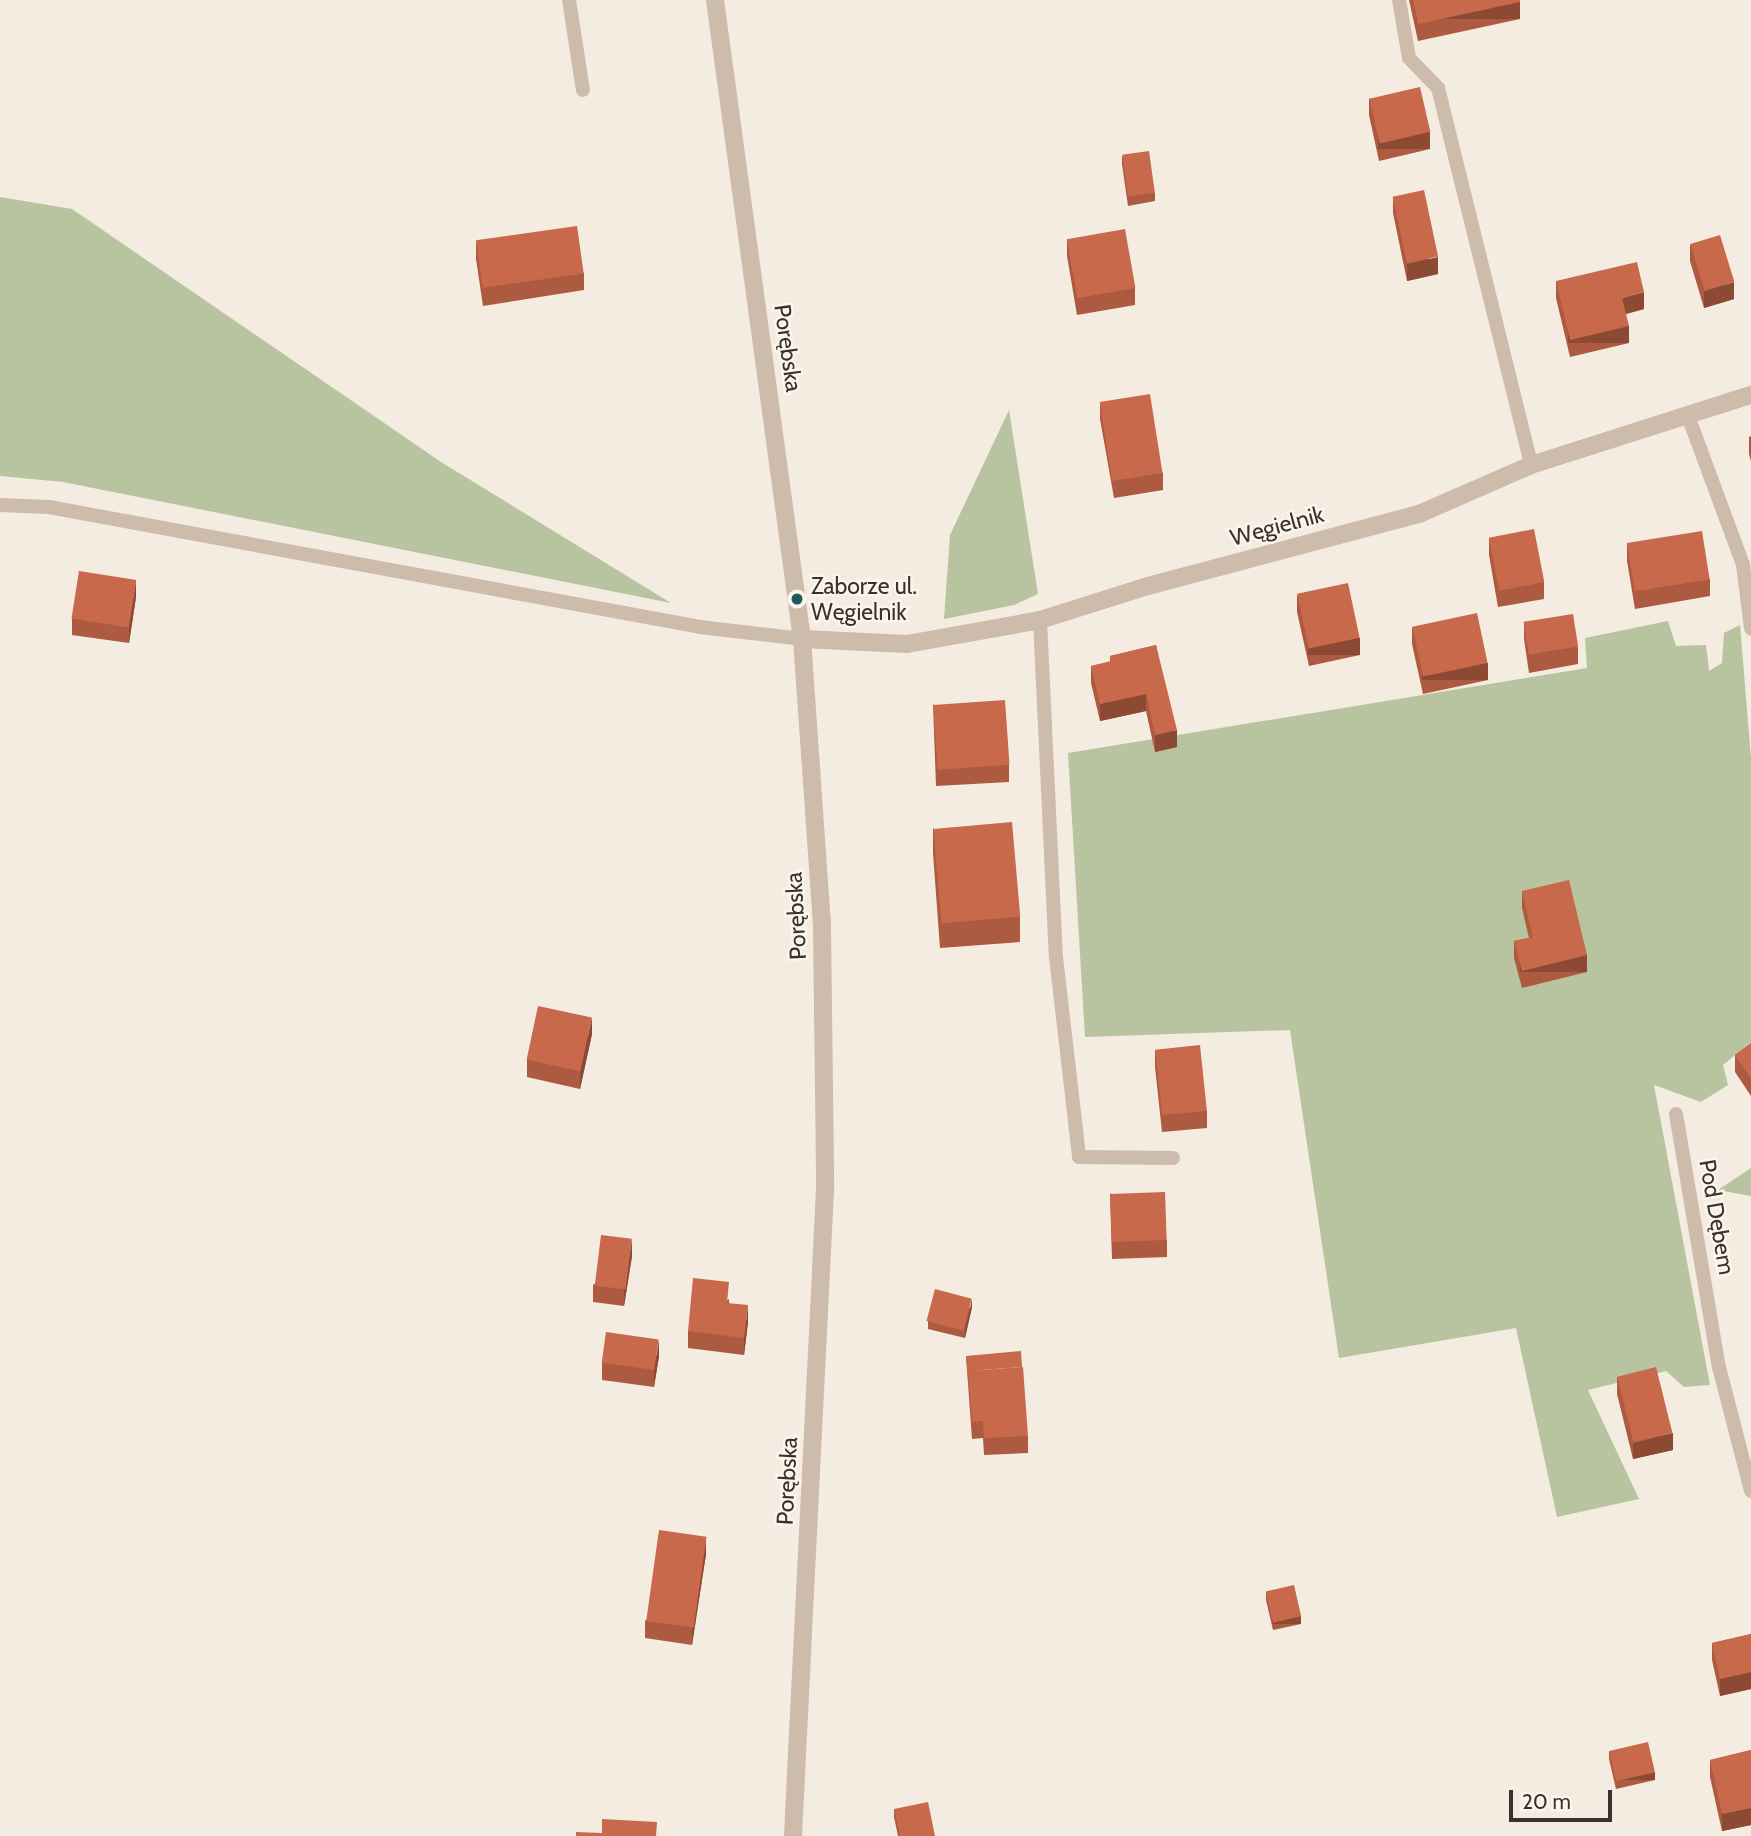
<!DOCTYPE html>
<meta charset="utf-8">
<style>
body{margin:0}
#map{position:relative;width:1751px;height:1836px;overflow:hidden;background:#f4ebe1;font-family:Cabin,sans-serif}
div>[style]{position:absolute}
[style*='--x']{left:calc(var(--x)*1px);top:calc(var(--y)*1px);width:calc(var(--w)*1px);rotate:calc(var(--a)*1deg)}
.green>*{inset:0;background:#b8c4a0}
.service>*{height:14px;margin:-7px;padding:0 7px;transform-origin:7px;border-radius:7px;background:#cdbbac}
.minor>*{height:18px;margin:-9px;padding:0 9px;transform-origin:9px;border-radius:9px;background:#cdbbac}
.tertiary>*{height:18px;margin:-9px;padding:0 9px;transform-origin:9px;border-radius:9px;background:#cdbbac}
.wall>*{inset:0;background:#ac5a40}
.shaded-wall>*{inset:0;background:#8c4a34;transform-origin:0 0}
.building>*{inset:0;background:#c8694b;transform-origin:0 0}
.dots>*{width:19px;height:19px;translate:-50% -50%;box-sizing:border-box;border:4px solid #fbf5ee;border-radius:50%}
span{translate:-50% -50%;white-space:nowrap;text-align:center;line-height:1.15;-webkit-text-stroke:5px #fbf5ee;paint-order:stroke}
.street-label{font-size:23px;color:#3b302b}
.poi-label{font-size:23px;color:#3b302b}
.left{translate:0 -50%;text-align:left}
.scale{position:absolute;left:1509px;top:1790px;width:103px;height:32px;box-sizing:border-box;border:4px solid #3b302b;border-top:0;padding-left:9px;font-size:21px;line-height:24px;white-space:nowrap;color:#3b302b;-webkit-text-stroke:5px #fbf5ee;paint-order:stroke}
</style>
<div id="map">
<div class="green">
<div style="clip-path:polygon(0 197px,72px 209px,441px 462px,671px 603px,63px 482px,0 476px)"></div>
<div style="clip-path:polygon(1009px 410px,1038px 594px,1014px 605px,944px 619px,950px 535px)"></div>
<div style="clip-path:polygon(1668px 621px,1676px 646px,1706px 645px,1709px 671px,1722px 663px,1724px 633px,1740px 625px,1751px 758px,1751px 1042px,1723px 1065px,1728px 1085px,1701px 1102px,1654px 1085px,1710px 1385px,1684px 1387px,1666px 1371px,1588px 1390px,1639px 1499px,1557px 1517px,1516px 1328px,1339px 1358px,1290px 1030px,1085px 1037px,1068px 753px,1587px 668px,1585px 638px)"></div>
<div style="clip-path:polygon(1751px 1168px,1751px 1196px,1718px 1190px)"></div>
</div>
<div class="service">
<div style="--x:569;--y:0;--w:91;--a:81.2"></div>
<div style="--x:1399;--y:0;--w:59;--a:80.2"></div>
<div style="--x:1409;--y:58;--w:42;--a:46"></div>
<div style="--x:1438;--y:88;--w:388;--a:76.1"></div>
<div style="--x:1688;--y:416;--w:159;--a:69.7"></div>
<div style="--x:1743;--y:565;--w:64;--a:82.8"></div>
<div style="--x:0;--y:505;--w:49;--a:2.3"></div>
<div style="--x:49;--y:507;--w:662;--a:10.44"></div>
<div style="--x:700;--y:627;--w:103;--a:6.7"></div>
<div style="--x:1040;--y:620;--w:337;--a:87.3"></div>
<div style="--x:1056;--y:957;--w:201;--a:83.4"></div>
<div style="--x:1079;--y:1157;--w:94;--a:0.6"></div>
<div style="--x:1676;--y:1114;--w:257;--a:80.4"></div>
<div style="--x:1719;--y:1367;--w:128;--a:75.5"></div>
</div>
<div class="minor">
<div style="--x:802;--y:639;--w:105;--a:2.7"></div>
<div style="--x:907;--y:644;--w:135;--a:-10.2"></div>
<div style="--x:1040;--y:620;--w:113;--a:-17.5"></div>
<div style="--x:1148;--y:586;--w:280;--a:-14.9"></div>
<div style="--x:1419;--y:514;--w:122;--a:-23.6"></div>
<div style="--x:1531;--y:465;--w:231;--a:-17.7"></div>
</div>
<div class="tertiary">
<div style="--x:715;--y:0;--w:645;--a:82.25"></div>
<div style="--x:802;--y:639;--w:288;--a:86"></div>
<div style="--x:822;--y:926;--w:264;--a:89.3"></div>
<div style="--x:825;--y:1190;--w:647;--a:92.84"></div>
</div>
<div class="wall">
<div style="clip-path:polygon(1409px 0,1520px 0,1520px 19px,1418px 41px)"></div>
<div style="clip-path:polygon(1369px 98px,1430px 149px,1379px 161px,1369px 115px)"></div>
<div style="clip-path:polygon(1122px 156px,1155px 193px,1155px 201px,1128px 206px,1122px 164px)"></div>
<div style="clip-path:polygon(1393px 196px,1438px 274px,1407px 281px,1393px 213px)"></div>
<div style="clip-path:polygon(1067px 239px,1135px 288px,1135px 305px,1077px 315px,1067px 256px)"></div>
<div style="clip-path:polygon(476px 242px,584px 273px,584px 290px,483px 306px,476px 259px)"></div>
<div style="clip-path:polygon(1690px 244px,1734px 299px,1704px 308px,1690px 261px)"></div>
<div style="clip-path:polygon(1556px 281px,1644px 309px,1626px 314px,1629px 343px,1570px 357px,1556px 298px)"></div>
<div style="clip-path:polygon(1100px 402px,1163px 473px,1163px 490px,1114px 498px,1100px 419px)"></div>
<div style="clip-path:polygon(1751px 436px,1751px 461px,1749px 454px,1749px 437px)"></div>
<div style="clip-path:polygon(1489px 538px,1544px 582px,1544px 599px,1498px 607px,1489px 555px)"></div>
<div style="clip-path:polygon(1627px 544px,1710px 579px,1710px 596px,1635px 609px,1627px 561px)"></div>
<div style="clip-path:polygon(1297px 595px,1360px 655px,1309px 666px,1297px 612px)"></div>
<div style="clip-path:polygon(136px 597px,129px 643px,72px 635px,72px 618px)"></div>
<div style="clip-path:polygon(1524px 622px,1578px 647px,1578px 664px,1529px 673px,1524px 639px)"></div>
<div style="clip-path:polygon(1412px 627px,1488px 680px,1423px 694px,1412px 644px)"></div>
<div style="clip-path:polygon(1156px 645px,1177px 747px,1155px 752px,1146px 711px,1100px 721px,1091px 683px,1091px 666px,1110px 662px,1110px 656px)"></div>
<div style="clip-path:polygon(933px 704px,1009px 765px,1009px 782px,936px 786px)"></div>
<div style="clip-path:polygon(933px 828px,1020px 917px,1020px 942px,940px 948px,933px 853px)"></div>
<div style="clip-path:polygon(1522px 891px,1587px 972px,1522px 988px,1514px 958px,1514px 941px,1529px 938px,1522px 908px)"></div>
<div style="clip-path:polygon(592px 1034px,580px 1089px,527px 1077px,527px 1060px)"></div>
<div style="clip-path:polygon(1751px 1043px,1751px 1096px,1735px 1072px,1735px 1055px)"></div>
<div style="clip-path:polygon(1155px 1050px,1207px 1111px,1207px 1128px,1162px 1132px,1155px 1067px)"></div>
<div style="clip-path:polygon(1110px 1193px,1167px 1240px,1167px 1257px,1112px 1259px)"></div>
<div style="clip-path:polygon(632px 1256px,624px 1306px,593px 1302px,593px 1285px)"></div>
<div style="clip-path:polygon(729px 1299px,729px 1303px,748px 1322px,744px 1355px,688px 1348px,688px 1331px)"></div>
<div style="clip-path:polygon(972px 1307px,965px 1338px,928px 1329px,928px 1321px)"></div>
<div style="clip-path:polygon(659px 1356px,654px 1387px,602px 1380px,602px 1363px)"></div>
<div style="clip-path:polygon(966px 1356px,1028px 1436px,1028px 1453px,984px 1455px,983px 1438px,972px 1439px)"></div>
<div style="clip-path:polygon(1617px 1377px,1673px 1450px,1633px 1459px,1617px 1394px)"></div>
<div style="clip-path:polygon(706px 1554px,692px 1645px,645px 1638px,645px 1621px)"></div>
<div style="clip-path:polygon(1266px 1592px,1301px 1624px,1273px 1630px,1266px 1600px)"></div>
<div style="clip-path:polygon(1751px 1634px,1751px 1689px,1720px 1696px,1712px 1660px,1712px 1643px)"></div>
<div style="clip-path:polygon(1751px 1750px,1751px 1825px,1722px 1831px,1710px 1777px,1710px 1760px)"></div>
<div style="clip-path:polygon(1609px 1751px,1655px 1780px,1616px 1789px,1609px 1759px)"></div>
<div style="clip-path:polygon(894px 1809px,935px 1836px,898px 1836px,894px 1817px)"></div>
</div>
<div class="shaded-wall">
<div style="left:1520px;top:2px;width:17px;height:104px;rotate:90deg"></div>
<div style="left:1430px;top:132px;width:17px;height:52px;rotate:90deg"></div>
<div style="clip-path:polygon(1438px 257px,1438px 274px,1407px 281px,1407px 264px)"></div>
<div style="clip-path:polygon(1734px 282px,1734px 299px,1704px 308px,1704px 291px)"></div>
<div style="clip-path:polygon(1644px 292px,1644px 309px,1622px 315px,1622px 298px)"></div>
<div style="left:1629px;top:326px;width:17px;height:61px;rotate:90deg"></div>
<div style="clip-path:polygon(136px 580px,136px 597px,129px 643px,129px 626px)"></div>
<div style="left:1360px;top:638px;width:17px;height:52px;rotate:90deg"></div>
<div style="left:1488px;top:663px;width:17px;height:66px;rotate:90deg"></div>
<div style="clip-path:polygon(1146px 694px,1146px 711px,1100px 721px,1100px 704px)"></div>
<div style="clip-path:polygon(1177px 730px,1177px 747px,1155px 752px,1155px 735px)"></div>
<div style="left:1587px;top:955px;width:17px;height:67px;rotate:90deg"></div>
<div style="clip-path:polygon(592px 1017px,592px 1034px,580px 1089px,580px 1072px)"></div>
<div style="clip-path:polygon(632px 1239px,632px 1256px,624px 1306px,624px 1289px)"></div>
<div style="clip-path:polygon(972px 1299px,972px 1307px,965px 1338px,965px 1330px)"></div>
<div style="clip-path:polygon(748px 1305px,748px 1322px,744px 1355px,744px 1338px)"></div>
<div style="clip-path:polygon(659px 1339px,659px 1356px,654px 1387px,654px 1370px)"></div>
<div style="clip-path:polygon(1673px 1433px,1673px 1450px,1633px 1459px,1633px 1442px)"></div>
<div style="clip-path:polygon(706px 1537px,706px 1554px,692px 1645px,692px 1628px)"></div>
<div style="left:1301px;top:1616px;width:8px;height:29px;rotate:90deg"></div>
<div style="clip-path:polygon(1751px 1672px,1751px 1689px,1720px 1696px,1720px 1679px)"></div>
<div style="left:1655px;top:1772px;width:8px;height:40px;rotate:90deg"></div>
<div style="clip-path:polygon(1751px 1808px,1751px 1825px,1722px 1831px,1722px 1814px)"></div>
</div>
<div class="building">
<div style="clip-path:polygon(1413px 0,1520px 0,1520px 2px,1418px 24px)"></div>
<div style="left:1420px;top:87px;width:46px;height:52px;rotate:77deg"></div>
<div style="left:1149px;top:151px;width:42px;height:27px;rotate:82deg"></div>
<div style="left:1424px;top:190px;width:68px;height:32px;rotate:78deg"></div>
<div style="left:577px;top:226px;width:48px;height:102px;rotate:82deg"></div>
<div style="left:1125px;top:229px;width:60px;height:59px;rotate:80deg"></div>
<div style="left:1720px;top:235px;width:49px;height:31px;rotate:73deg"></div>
<div style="clip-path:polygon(1637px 262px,1644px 292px,1622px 298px,1629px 326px,1570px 340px,1556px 281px)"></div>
<div style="left:1150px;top:394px;width:80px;height:51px;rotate:81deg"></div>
<div style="left:1534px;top:529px;width:54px;height:46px;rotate:79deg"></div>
<div style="left:1702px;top:531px;width:49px;height:76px;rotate:81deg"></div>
<div style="left:79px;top:571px;width:58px;height:48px;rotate:9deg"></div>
<div style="left:1348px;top:583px;width:56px;height:52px;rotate:78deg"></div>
<div style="left:1477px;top:613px;width:51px;height:66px;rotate:78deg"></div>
<div style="left:1573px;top:614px;width:33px;height:50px;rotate:81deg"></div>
<div style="clip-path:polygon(1156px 645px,1177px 730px,1155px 735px,1146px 694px,1100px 704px,1091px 666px,1111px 661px,1110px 656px)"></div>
<div style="left:1005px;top:700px;width:65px;height:72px;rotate:86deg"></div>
<div style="left:1012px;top:822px;width:95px;height:79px;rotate:85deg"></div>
<div style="clip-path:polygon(1569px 880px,1587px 955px,1522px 971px,1514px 941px,1533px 937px,1522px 891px)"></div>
<div style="left:538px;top:1006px;width:55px;height:55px;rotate:12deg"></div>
<div style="clip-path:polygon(1751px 1043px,1751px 1079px,1735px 1055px)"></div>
<div style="left:1200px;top:1045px;width:66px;height:45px;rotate:84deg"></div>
<div style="left:1165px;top:1192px;width:48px;height:55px;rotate:88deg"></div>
<div style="left:601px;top:1235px;width:31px;height:51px;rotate:7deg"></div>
<div style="clip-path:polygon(693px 1278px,729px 1282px,727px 1303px,748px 1305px,744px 1338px,688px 1331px)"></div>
<div style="left:935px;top:1289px;width:38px;height:33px;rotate:15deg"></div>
<div style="left:606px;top:1332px;width:53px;height:31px;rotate:8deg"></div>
<div style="clip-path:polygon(1021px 1351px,1022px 1367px,968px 1371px,968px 1380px,966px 1356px)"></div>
<div style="clip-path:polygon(1023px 1367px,1028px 1436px,984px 1438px,983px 1421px,972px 1422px,968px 1371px)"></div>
<div style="left:1656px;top:1367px;width:68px;height:40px;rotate:76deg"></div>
<div style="left:659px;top:1530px;width:48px;height:92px;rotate:8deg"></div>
<div style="left:1294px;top:1585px;width:32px;height:29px;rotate:77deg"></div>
<div style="clip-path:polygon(1751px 1634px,1751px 1672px,1720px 1679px,1712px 1643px)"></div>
<div style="left:1648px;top:1742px;width:31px;height:40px;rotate:77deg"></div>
<div style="clip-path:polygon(1751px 1750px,1751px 1808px,1722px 1814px,1710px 1760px)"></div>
<div style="clip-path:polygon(928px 1802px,935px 1836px,900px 1836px,894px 1809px)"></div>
<div style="clip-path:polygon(602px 1819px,657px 1822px,656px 1836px,576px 1836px,576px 1832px,602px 1833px)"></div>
</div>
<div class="dots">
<div style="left:797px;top:599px;background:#1f5a5e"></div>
</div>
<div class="street-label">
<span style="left:788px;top:348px;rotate:82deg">Porębska</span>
<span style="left:1277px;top:526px;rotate:-15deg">Węgielnik</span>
<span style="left:796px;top:916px;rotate:-93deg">Porębska</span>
<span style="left:1717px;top:1217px;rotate:80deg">Pod Dębem</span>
<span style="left:787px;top:1481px;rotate:-87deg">Porębska</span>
</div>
<div class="poi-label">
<span class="left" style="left:811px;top:599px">Zaborze ul.<br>Węgielnik</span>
</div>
<div class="scale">20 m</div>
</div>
